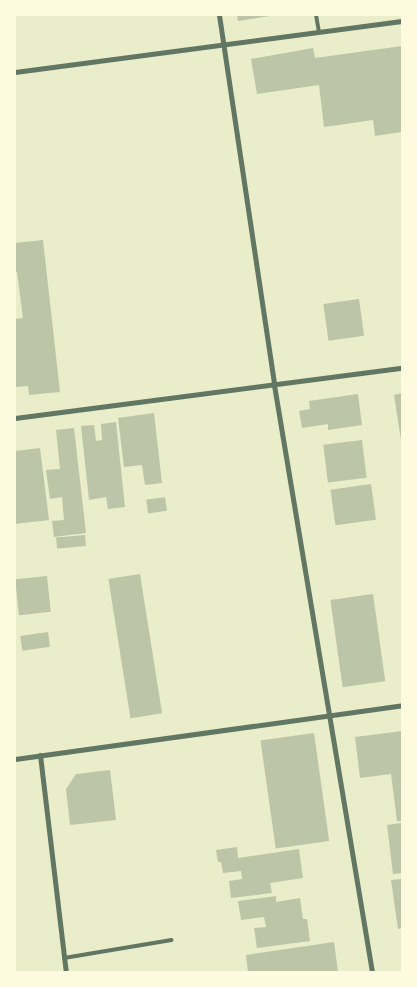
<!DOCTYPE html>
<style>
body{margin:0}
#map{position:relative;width:417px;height:987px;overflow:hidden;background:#e9edc9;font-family:"Exo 2",sans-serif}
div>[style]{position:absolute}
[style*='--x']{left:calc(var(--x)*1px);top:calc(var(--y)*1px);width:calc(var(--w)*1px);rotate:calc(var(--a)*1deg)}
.building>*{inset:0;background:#bcc5a7;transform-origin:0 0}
.service>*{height:4px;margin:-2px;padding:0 2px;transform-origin:2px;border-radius:2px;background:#617663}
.minor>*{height:5px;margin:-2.5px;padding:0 2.5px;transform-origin:2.5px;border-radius:2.5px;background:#617663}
span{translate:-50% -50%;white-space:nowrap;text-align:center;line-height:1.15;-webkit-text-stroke:5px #fefae0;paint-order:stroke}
.frame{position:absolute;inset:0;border:16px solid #fefae0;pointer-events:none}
</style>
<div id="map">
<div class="building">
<div style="clip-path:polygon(237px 15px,270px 15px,270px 16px,238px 21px)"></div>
<div style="clip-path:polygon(402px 46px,402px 132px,375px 136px,373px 120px,324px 127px,319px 85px,257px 94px,251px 59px,313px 48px,315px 58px)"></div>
<div style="clip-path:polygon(43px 240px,60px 392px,29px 395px,28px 386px,15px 387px,15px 319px,23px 318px,17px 272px,15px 272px,15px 243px)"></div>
<div style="left:359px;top:299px;width:37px;height:36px;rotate:82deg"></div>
<div style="clip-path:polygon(402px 393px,402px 440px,401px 440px,394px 395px)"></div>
<div style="clip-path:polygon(358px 394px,362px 425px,328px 430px,328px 424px,302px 428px,299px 411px,310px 409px,309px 401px)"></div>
<div style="clip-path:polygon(154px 413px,162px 483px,145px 485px,142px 465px,124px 467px,118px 418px)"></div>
<div style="clip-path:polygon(116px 422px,125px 507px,108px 509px,106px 497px,89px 500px,81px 426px,94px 425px,96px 441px,102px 440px,101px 424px)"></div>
<div style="clip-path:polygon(74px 428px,86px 533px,54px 537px,52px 521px,64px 520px,62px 497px,50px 499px,46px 470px,60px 469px,56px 430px)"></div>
<div style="left:362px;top:440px;width:38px;height:39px;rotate:83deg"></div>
<div style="clip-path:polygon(40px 448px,49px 520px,15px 524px,15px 451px)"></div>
<div style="left:371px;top:484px;width:36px;height:41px;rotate:82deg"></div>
<div style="left:165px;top:497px;width:14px;height:19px;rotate:82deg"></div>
<div style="left:85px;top:535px;width:11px;height:29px;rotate:85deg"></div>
<div style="left:140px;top:574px;width:141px;height:32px;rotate:81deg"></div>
<div style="left:47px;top:576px;width:36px;height:32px;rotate:84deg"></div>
<div style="left:373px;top:594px;width:88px;height:43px;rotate:82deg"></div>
<div style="left:48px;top:632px;width:15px;height:28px;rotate:82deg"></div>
<div style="clip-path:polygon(402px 731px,402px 821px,397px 821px,391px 774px,360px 778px,355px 737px)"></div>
<div style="left:314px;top:733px;width:109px;height:54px;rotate:82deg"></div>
<div style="clip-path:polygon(110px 770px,116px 820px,70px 825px,66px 789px,76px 774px)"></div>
<div style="clip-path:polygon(402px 823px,402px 873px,393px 874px,387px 825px)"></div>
<div style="clip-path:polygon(237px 847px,238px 858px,299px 849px,303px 878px,270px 883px,272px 893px,231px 898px,229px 881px,242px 879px,241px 871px,223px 873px,221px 862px,218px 862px,216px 850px)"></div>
<div style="clip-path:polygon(402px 879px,402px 928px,398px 929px,391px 880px)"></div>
<div style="clip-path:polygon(276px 896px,276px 902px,300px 898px,303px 919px,307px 919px,310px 941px,257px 948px,254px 928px,266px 927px,264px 917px,241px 920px,238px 901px)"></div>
<div style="clip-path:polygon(334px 942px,338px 972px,248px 972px,246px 955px)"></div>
</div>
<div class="service">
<div style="--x:316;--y:15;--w:17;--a:80"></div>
<div style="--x:64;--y:958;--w:109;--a:-9.5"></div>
</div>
<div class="minor">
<div style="--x:219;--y:15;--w:374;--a:81.5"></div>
<div style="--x:274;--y:385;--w:595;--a:80.52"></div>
<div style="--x:15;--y:72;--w:390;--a:-7.5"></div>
<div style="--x:15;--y:418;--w:390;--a:-7.4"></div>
<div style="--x:40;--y:755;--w:219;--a:83.2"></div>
<div style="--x:15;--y:759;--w:391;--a:-7.9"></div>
</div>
<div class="frame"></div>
</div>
